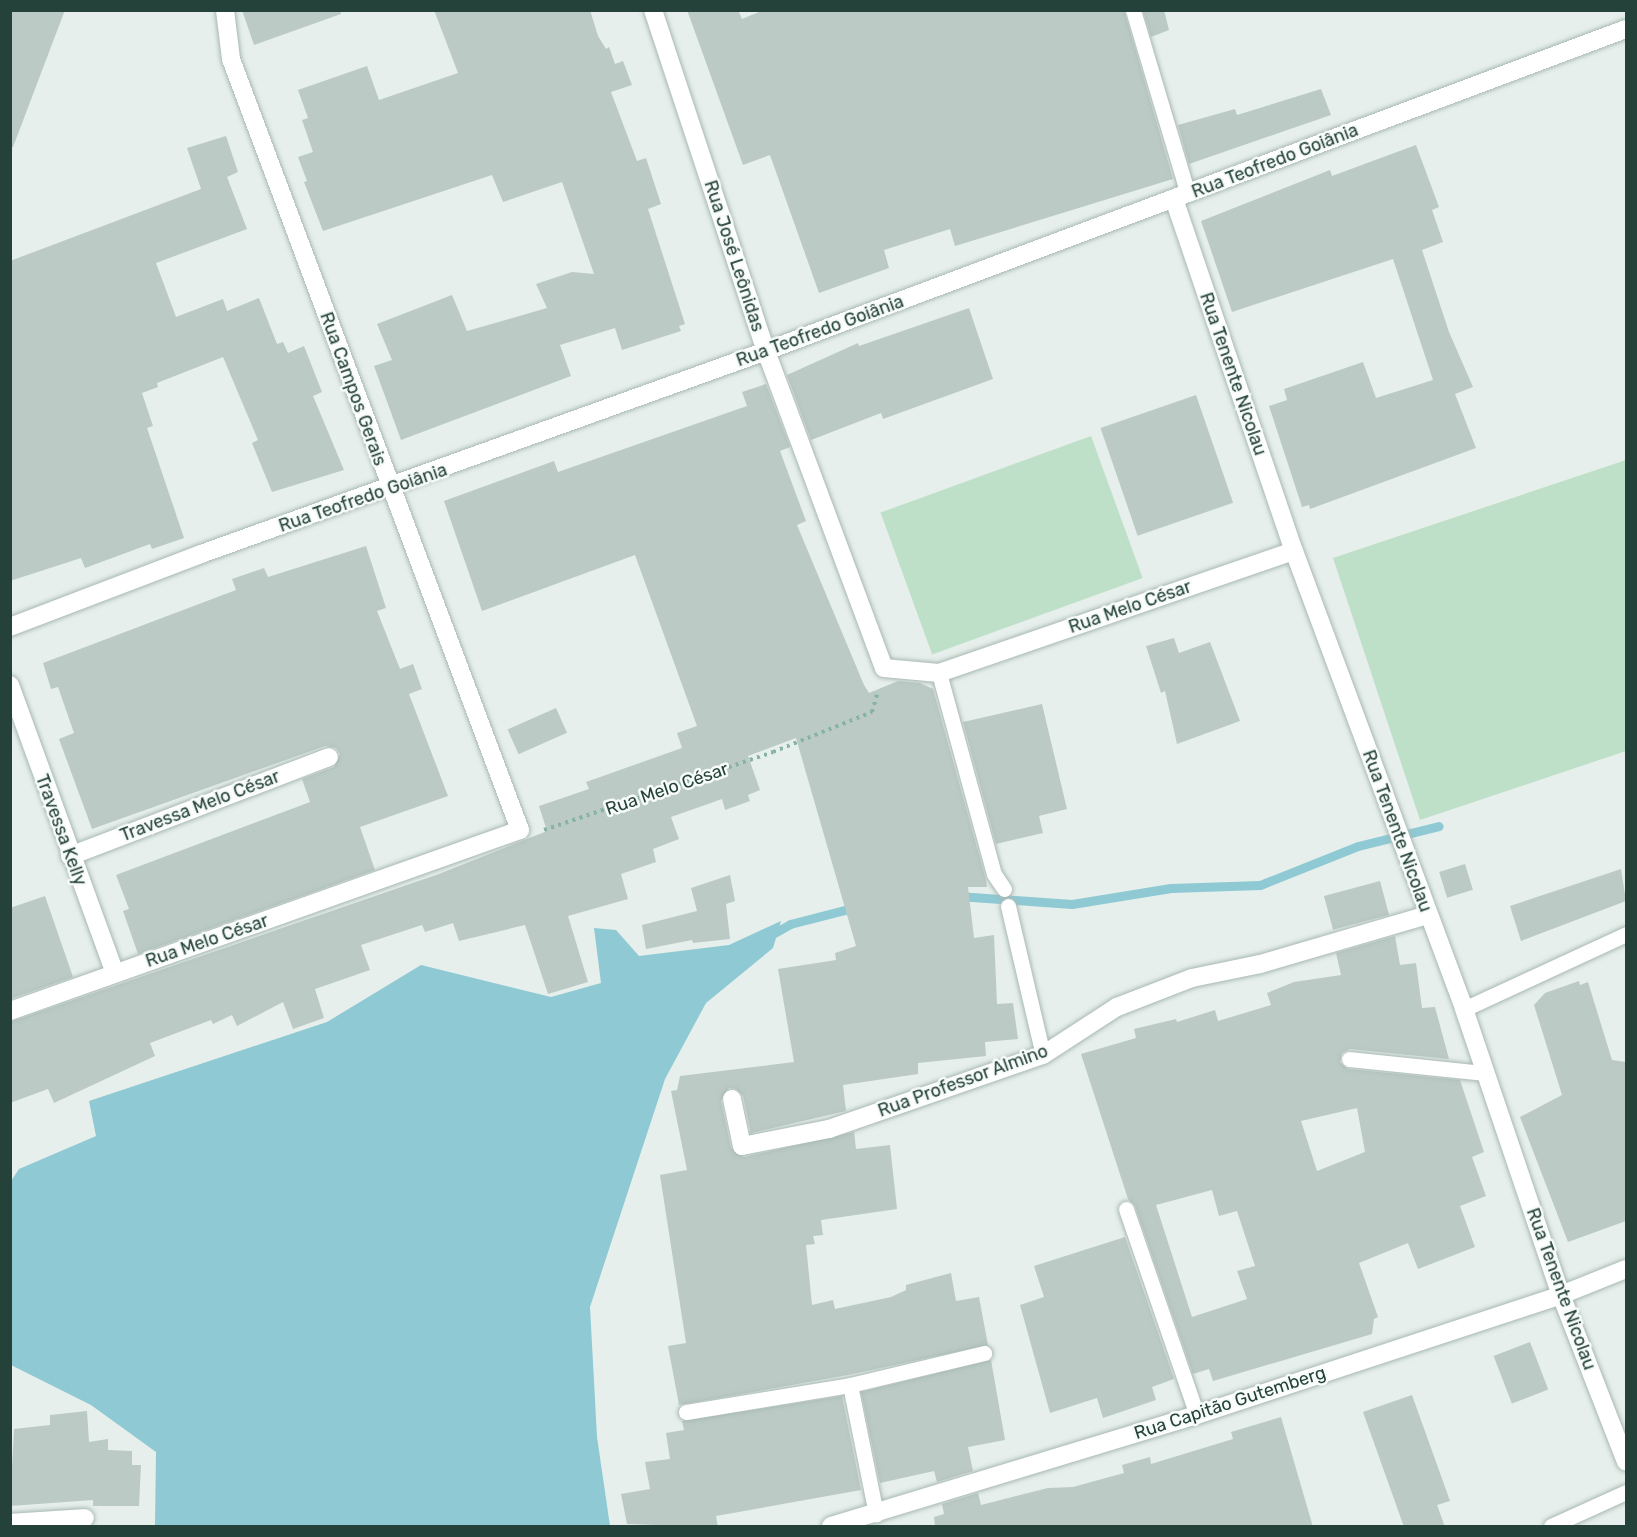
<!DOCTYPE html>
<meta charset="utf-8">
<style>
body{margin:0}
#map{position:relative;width:1637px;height:1537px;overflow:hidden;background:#e6efeb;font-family:Rubik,sans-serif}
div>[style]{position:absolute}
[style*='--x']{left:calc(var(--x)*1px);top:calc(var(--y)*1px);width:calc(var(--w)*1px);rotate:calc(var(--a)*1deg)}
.green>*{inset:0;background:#bfe0c8;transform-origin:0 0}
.water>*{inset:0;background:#8ec9d4}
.stream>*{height:9px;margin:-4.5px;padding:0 4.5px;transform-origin:4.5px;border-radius:4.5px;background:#8ec9d4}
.building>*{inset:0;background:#bbcac4;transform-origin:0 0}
.path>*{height:4px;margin-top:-2px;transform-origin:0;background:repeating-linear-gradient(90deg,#86b3a5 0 3px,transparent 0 7.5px)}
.roads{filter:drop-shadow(0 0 2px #a8b8b2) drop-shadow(0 0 2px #a8b8b2)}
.service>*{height:15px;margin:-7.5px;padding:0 7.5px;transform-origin:7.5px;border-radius:7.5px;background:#fff}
.minor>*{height:18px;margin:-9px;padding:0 9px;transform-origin:9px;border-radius:9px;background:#fff}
span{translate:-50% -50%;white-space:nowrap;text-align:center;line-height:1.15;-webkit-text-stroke:5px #f7fbf9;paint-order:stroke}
.street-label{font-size:18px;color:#24423a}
.frame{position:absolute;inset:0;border:12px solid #24423a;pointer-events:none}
</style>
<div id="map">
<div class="green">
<div style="left:1091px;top:436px;width:151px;height:224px;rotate:70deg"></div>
<div style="clip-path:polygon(1626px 460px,1626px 751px,1420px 820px,1333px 558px)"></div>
</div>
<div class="water">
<div style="clip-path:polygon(781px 921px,773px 948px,706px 1003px,665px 1079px,590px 1307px,597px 1437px,610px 1526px,155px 1526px,156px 1452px,91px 1405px,11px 1365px,11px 1181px,19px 1169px,96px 1136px,89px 1101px,327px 1022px,421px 965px,551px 997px,601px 983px,594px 928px,616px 930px,639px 956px,729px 945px)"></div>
</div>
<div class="stream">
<div style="--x:958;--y:896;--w:114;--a:4"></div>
<div style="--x:1072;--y:904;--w:100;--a:-9.2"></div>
<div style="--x:1171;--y:888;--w:89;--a:-1.9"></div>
<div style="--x:1260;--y:885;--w:105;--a:-21.7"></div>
<div style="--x:1358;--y:846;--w:83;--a:-13.9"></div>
<div style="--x:767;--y:937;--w:26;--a:-29"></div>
<div style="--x:790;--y:924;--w:68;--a:-14.4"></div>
</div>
<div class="building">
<div style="clip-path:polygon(10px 10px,65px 10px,13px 147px,10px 147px)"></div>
<div style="clip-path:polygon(242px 10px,340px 10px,341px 14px,254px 45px)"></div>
<div style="clip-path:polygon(434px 10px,590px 10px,598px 36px,606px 49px,609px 47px,615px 64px,623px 61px,632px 85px,611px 92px,637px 161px,646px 158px,661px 204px,648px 209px,685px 324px,679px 326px,681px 331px,622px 350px,615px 328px,560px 345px,571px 376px,401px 440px,374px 366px,392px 360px,377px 324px,452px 295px,467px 331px,547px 308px,536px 284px,572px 272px,594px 274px,562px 182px,503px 202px,492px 175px,323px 231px,304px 182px,307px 181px,298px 157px,313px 152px,302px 120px,308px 118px,298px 90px,367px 66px,379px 100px,458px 73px)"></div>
<div style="clip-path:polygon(687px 10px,738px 10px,742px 19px,764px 10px,1124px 10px,1173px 179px,955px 246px,950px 229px,884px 250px,889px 268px,819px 293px,770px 155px,743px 165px)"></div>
<div style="clip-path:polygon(1143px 10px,1164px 10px,1169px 30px,1151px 37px)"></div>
<div style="clip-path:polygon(1321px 89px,1331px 115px,1189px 164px,1178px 125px,1235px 109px,1237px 115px)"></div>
<div style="clip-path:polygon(226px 136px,238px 172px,227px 177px,247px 229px,156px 263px,176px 317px,223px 299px,227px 311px,259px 298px,277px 344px,283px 342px,288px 353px,304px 346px,322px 392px,313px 396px,344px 470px,272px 492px,252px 443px,258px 440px,223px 357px,157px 383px,158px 387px,142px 393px,153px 426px,147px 428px,184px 538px,152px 549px,150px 544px,85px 568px,81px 558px,10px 581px,10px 261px,201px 189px,187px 148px)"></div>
<div style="clip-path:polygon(1416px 145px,1439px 207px,1432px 210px,1443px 242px,1422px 250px,1449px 332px,1473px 387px,1455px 394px,1476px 448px,1310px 509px,1309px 505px,1302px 507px,1269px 406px,1287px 400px,1284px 389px,1363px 362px,1376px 398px,1433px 380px,1393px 259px,1232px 312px,1201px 221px,1330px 170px,1332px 176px)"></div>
<div style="clip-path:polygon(969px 308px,993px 379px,883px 419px,881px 413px,811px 440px,787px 375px,858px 343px,859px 346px)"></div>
<div style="clip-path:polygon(766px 384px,790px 447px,780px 451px,806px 521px,797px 525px,864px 685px,869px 693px,898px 681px,920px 683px,933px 689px,986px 880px,987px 887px,968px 887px,974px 938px,994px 935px,997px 1004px,1013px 1003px,1018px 1039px,985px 1042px,986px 1056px,918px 1063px,918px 1074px,843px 1085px,846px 1111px,751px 1133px,743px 1096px,736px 1089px,729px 1088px,721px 1101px,731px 1148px,744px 1157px,854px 1132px,856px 1149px,890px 1145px,897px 1209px,821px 1220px,823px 1235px,813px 1236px,815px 1244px,806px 1245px,812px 1305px,833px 1300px,835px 1309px,891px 1297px,906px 1290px,906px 1285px,951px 1273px,956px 1301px,979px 1297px,988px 1345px,848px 1375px,679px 1405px,668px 1346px,686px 1343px,660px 1175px,687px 1170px,671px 1091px,677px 1090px,680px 1076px,794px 1062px,778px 969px,836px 960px,835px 953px,856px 946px,796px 738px,748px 756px,760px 790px,748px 795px,750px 801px,725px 810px,722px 799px,671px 817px,679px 839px,653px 849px,656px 862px,621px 874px,628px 899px,568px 916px,588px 982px,548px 994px,525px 925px,459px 941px,453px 923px,425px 932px,422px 925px,361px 945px,370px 970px,315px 989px,324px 1018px,293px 1029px,283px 1002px,237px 1026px,232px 1015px,213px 1024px,211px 1020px,150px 1043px,155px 1056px,54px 1103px,48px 1089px,10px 1103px,10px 1022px,439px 874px,547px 831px,539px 806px,589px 789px,586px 782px,682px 748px,677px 733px,697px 726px,635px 555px,482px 611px,444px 501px,554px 461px,558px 472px,747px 406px,742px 392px)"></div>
<div style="left:1196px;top:395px;width:114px;height:101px;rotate:71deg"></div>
<div style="clip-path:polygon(366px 546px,386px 608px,377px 611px,400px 669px,413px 664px,422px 689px,409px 694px,448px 796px,360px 827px,375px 870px,138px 954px,123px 911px,129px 909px,116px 875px,310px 802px,302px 779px,334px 767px,340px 754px,336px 748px,325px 746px,92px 829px,59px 739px,74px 733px,58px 687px,51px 689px,43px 663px,236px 590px,232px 579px,264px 568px,268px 577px)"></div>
<div style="clip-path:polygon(1174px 638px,1179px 653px,1210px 642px,1240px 721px,1177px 744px,1165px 691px,1161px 693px,1146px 646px)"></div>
<div style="clip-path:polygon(1042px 704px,1067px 809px,1039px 816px,1043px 833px,996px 844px,963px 722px)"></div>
<div style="left:556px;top:708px;width:27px;height:53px;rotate:66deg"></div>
<div style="left:1465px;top:864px;width:27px;height:27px;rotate:73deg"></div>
<div style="clip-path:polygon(1621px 869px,1626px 901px,1521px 941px,1510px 906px)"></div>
<div style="clip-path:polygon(730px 875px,735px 901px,726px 904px,730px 939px,693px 943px,692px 940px,646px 949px,642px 925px,697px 911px,691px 888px)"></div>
<div style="left:1380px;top:881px;width:35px;height:58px;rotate:75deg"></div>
<div style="clip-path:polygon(45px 896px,73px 977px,10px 999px,10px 908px)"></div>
<div style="clip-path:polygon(evenodd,1395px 936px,1400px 965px,1416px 963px,1422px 1008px,1435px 1007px,1449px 1059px,1350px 1049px,1342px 1053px,1340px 1062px,1348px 1069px,1460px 1080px,1484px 1152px,1472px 1157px,1486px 1196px,1460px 1206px,1475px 1247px,1418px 1269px,1408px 1243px,1359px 1263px,1378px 1317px,1374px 1319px,1372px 1334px,1213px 1381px,1209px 1369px,1193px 1374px,1135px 1206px,1128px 1199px,1081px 1054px,1136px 1038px,1134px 1029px,1176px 1019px,1177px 1022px,1215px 1010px,1218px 1021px,1271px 1005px,1267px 993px,1294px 982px,1341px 975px,1336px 953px,1395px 936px,1357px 1108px,1365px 1152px,1317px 1171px,1301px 1121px,1357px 1108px,1395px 936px,1212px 1190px,1219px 1216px,1237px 1211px,1255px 1266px,1237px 1271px,1247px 1299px,1192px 1317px,1156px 1205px,1212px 1190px)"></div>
<div style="clip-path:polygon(1579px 981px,1580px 985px,1588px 982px,1612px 1060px,1626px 1062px,1626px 1221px,1568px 1242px,1520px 1117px,1562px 1095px,1534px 1005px,1545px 993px)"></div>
<div style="clip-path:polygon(1125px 1237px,1174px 1379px,1152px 1387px,1156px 1400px,1103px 1418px,1097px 1398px,1050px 1413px,1020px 1305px,1044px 1297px,1034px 1266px)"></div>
<div style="left:1530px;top:1342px;width:51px;height:39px;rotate:69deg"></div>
<div style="clip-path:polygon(991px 1360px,1005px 1440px,968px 1447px,973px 1471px,937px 1482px,934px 1471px,880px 1483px,861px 1392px)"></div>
<div style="clip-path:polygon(1412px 1395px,1450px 1501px,1437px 1505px,1445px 1527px,1404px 1527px,1363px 1412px)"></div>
<div style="clip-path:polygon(842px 1396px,861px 1490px,716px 1516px,718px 1527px,627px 1524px,621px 1494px,650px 1489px,645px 1462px,670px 1459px,666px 1433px,684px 1430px,682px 1421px)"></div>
<div style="clip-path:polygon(87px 1411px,89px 1442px,108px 1439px,108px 1450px,132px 1451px,132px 1465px,141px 1465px,139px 1506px,93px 1506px,93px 1500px,10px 1506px,14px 1429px,50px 1425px,50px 1415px)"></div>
<div style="clip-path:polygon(1281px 1417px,1313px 1527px,935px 1527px,934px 1517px,944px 1514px,942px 1504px,978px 1493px,981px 1505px,1048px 1488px,1073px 1487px,1124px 1473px,1122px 1465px,1150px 1457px,1151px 1464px,1233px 1439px,1231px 1432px)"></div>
</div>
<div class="path">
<div style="--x:544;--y:830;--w:242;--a:-18.8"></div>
<div style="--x:773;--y:752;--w:107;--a:-22"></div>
<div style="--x:872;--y:712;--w:22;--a:-74"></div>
</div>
<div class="roads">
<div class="service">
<div style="--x:1133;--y:10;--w:192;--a:73.4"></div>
<div style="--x:939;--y:673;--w:208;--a:74.7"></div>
<div style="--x:994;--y:874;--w:18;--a:56"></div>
<div style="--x:1008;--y:906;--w:153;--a:76.8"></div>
<div style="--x:1464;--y:1009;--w:179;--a:-24.8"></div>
<div style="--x:1349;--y:1059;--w:137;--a:5.9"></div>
<div style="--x:1126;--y:1209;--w:218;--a:71"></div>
<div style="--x:850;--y:1385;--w:132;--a:78.6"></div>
<div style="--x:686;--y:1412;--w:166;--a:-9.3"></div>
<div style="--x:850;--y:1385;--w:138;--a:-13.4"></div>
<div style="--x:1551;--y:1526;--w:82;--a:-24.4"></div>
</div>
<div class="minor">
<div style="--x:653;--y:10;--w:359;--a:71.7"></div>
<div style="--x:766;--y:351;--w:338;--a:69.6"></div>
<div style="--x:884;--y:668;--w:55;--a:5.2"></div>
<div style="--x:939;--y:673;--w:375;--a:-19"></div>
<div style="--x:1174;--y:199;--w:372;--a:71.2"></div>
<div style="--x:1294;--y:551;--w:489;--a:69.6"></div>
<div style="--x:1464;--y:1009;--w:302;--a:71.3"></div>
<div style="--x:1561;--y:1295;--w:179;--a:68.7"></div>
<div style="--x:10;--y:627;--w:204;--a:-20.9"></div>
<div style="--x:201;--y:554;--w:600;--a:-19.76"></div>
<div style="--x:766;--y:351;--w:918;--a:-20.53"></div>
<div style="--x:10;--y:685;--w:307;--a:70"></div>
<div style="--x:70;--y:856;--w:277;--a:-20.9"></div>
<div style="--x:10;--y:1011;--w:541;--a:-19.54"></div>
<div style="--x:520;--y:830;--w:823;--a:-110.55"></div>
<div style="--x:231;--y:59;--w:49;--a:-97"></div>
<div style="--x:732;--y:1099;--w:48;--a:78"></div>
<div style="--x:742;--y:1146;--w:89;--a:-11.1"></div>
<div style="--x:829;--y:1129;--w:226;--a:-19.1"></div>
<div style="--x:1043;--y:1055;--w:88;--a:-33"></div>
<div style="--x:1117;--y:1007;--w:80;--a:-21.1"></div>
<div style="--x:1192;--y:978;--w:69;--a:-11.6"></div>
<div style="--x:1260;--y:964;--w:175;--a:-16.3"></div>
<div style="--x:10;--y:1523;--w:75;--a:-3.8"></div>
<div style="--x:831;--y:1526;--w:382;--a:-16.9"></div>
<div style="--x:1197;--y:1415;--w:383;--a:-18.2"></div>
<div style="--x:1561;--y:1295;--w:70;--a:-21.8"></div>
</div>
</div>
<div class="street-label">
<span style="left:1275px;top:161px;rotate:-21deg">Rua Teofredo Goiânia</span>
<span style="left:734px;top:256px;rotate:72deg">Rua José Leônidas</span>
<span style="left:820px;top:331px;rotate:-20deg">Rua Teofredo Goiânia</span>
<span style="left:1233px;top:374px;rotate:71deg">Rua Tenente Nicolau</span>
<span style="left:353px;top:389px;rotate:70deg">Rua Campos Gerais</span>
<span style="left:363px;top:498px;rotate:-19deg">Rua Teofredo Goiânia</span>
<span style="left:1130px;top:607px;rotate:-19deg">Rua Melo César</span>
<span style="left:667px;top:789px;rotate:-19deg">Rua Melo César</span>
<span style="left:200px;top:806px;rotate:-21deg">Travessa Melo César</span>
<span style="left:61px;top:830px;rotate:70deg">Travessa Kelly</span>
<span style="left:1397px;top:831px;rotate:70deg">Rua Tenente Nicolau</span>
<span style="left:207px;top:941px;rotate:-19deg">Rua Melo César</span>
<span style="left:963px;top:1081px;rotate:-20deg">Rua Professor Almino</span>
<span style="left:1561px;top:1289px;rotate:70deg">Rua Tenente Nicolau</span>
<span style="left:1230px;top:1403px;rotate:-18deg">Rua Capitão Gutemberg</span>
</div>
<div class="frame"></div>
</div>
